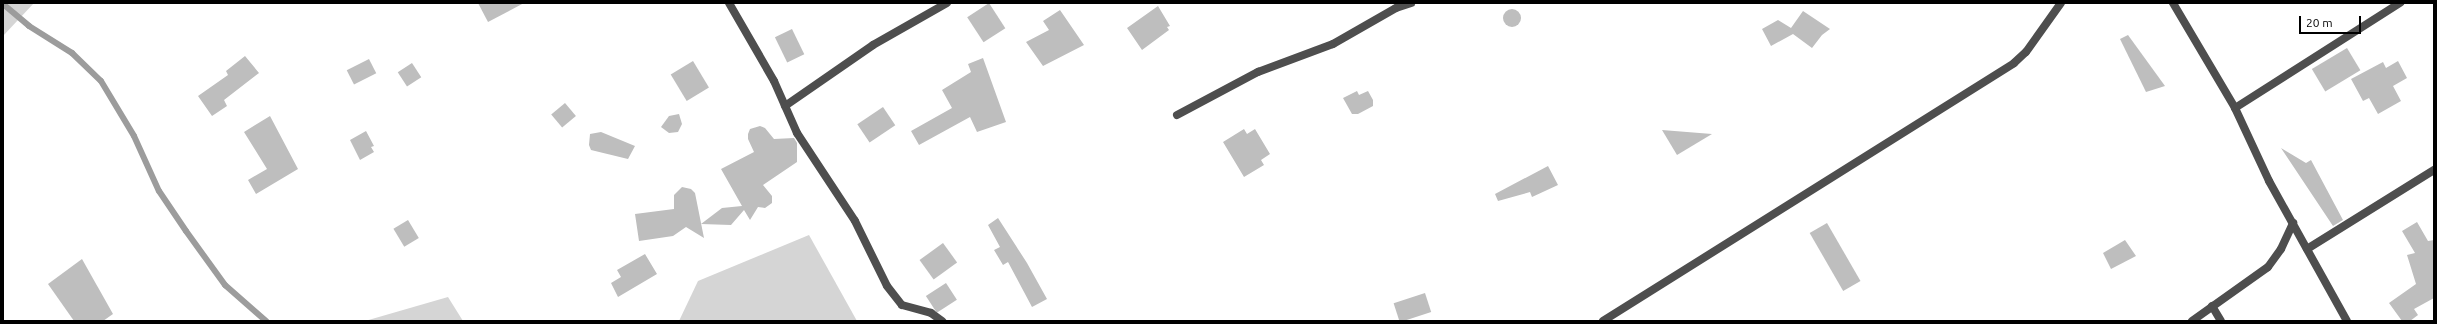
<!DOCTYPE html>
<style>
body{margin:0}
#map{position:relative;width:2437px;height:324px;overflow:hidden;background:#fff;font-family:Ubuntu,sans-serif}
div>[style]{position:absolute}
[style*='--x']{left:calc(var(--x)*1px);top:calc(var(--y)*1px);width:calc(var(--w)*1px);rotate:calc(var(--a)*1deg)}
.green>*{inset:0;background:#d5d5d5}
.stream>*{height:6px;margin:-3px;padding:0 3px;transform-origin:3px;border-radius:3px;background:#9c9c9c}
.building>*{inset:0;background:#bebebe;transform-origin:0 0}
.round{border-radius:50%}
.minor>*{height:8px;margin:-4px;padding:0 4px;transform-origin:4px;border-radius:4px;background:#4e4e4e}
span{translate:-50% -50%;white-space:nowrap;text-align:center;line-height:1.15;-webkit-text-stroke:3.5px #fff;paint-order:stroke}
.frame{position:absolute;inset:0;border:4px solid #000;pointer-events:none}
.scale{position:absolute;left:2299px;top:16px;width:62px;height:18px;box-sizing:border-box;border:2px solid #000;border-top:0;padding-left:5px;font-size:12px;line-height:14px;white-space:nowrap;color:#000;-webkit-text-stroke:3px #fff;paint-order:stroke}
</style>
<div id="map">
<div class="green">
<div style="clip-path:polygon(3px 3px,34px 3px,3px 36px)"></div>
<div style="clip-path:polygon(809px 235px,857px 321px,679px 321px,698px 281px)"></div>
<div style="clip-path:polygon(448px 297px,463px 321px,365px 321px)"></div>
</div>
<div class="stream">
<div style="--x:3;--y:4;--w:34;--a:40"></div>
<div style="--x:29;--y:26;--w:51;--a:32.1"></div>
<div style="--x:72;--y:53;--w:40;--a:44"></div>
<div style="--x:101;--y:81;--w:64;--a:59"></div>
<div style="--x:134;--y:136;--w:60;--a:65.6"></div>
<div style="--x:159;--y:191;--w:48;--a:56"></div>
<div style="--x:186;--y:231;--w:67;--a:54.2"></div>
<div style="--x:225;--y:285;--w:55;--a:41.3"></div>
</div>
<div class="building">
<div style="clip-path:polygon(478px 3px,524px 3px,488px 22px)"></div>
<div style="left:989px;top:3px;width:30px;height:26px;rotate:57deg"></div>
<div style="clip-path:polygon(1158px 6px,1170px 26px,1167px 27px,1169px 30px,1142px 50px,1127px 28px)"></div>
<div class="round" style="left:1503px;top:9px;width:18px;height:18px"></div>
<div style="clip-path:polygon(1060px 10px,1084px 45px,1043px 66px,1026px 42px,1049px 30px,1043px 21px)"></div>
<div style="clip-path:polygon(1803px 11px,1830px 29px,1822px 35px,1812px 48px,1793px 34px,1771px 46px,1762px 29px,1778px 20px,1791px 28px)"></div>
<div style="left:792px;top:29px;width:28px;height:19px;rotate:64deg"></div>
<div style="clip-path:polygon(2128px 35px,2165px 86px,2146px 92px,2120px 39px)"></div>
<div style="left:2347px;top:48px;width:26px;height:41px;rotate:59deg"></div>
<div style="clip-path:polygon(245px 56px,259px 73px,224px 100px,227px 106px,212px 116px,198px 96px,228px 75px,226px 71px)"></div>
<div style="clip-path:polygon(983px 58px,1006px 122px,977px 132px,970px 117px,919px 145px,911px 131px,952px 108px,942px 90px,971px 72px,968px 64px)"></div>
<div style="left:369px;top:59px;width:16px;height:25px;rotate:63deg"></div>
<div style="left:693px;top:61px;width:31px;height:26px;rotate:59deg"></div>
<div style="clip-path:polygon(2398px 61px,2407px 78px,2393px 86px,2401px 101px,2378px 114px,2369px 98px,2363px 101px,2351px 79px,2383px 62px,2386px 68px)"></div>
<div style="left:412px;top:63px;width:17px;height:17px;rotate:57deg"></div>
<div style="clip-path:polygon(1357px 91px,1359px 95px,1368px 91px,1373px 100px,1373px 106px,1358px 114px,1352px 114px,1343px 98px)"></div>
<div style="left:565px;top:103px;width:17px;height:18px;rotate:50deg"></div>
<div style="left:883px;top:107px;width:22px;height:31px;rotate:56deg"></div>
<div style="clip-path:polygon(679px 114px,682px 124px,678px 132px,669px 133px,661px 127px,669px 116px)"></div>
<div style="clip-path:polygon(270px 116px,298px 169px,256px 194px,248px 180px,267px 169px,244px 132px)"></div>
<div style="clip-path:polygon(760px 126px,765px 128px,774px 139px,794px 138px,797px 143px,797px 162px,763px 185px,772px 196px,772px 203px,765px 208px,758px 207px,750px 220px,744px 210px,731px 225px,701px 224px,722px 208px,742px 206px,721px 169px,754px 152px,748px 139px,748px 134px,750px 129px)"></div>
<div style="clip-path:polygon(1244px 129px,1247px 134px,1255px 129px,1270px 154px,1261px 160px,1264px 165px,1244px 177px,1223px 142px)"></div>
<div style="clip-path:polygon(1662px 130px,1712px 134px,1677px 155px)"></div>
<div style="clip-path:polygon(366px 131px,374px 146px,371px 147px,374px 152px,360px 160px,350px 140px)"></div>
<div style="clip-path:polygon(601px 132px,635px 146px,628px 159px,591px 150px,589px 145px,590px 134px)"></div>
<div style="clip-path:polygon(2281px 148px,2306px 163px,2311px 160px,2343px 220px,2333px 226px)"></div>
<div style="clip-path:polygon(1548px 166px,1558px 185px,1532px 197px,1530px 192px,1498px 201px,1495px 194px)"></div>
<div style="clip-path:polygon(682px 187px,691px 189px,695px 193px,704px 238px,686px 227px,673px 236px,639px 241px,635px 214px,674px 209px,674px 195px)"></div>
<div style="clip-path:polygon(998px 218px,1027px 263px,1047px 299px,1032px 307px,1008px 262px,1003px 265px,994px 250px,1000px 247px,988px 225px)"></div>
<div style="left:408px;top:220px;width:21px;height:17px;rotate:59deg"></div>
<div style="clip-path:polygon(2417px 222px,2428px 241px,2434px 240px,2434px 298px,2414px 309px,2418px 315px,2410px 321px,2402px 321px,2389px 303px,2416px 284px,2407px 255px,2415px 253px,2402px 231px)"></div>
<div style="left:1827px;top:223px;width:67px;height:20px;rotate:60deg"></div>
<div style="clip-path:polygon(2125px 240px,2136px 256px,2111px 269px,2103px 253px)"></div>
<div style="left:943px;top:243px;width:24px;height:29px;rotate:54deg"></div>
<div style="clip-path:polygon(645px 254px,657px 274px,618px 297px,611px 283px,621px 277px,617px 270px)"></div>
<div style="clip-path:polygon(82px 259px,113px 314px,103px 321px,74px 321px,48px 284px)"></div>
<div style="left:946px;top:283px;width:20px;height:24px;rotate:57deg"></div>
<div style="left:1425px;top:293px;width:20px;height:33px;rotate:72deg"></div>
</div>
<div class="minor">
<div style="--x:729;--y:3;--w:90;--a:60"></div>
<div style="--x:774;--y:81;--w:57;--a:66.1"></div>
<div style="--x:797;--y:133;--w:105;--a:56.6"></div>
<div style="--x:855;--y:221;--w:72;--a:63.8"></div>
<div style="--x:887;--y:286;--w:24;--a:52"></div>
<div style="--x:902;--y:305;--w:30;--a:15"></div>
<div style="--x:931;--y:313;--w:14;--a:36"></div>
<div style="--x:2173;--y:3;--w:122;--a:59.4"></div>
<div style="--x:2235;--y:108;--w:81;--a:65"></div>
<div style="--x:2269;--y:181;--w:160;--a:60.9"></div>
<div style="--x:785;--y:106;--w:107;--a:-34.7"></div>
<div style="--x:873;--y:45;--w:85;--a:-29.6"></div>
<div style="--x:2235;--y:108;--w:196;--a:-32.5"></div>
<div style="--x:1177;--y:115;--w:92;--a:-28"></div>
<div style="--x:1258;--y:72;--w:80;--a:-20.5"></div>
<div style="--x:1333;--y:44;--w:73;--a:-29.7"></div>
<div style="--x:1396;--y:8;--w:16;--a:-18"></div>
<div style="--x:2307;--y:249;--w:150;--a:-31.9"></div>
<div style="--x:2212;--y:306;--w:17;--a:59"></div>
<div style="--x:1603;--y:321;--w:485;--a:-32.1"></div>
<div style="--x:2014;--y:63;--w:16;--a:-43"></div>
<div style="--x:2026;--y:52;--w:60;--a:-54.5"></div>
<div style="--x:2192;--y:321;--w:93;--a:-35.4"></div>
<div style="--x:2268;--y:267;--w:22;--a:-54"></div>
<div style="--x:2281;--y:249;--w:29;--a:-65"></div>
</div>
<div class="frame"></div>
<div class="scale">20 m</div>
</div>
